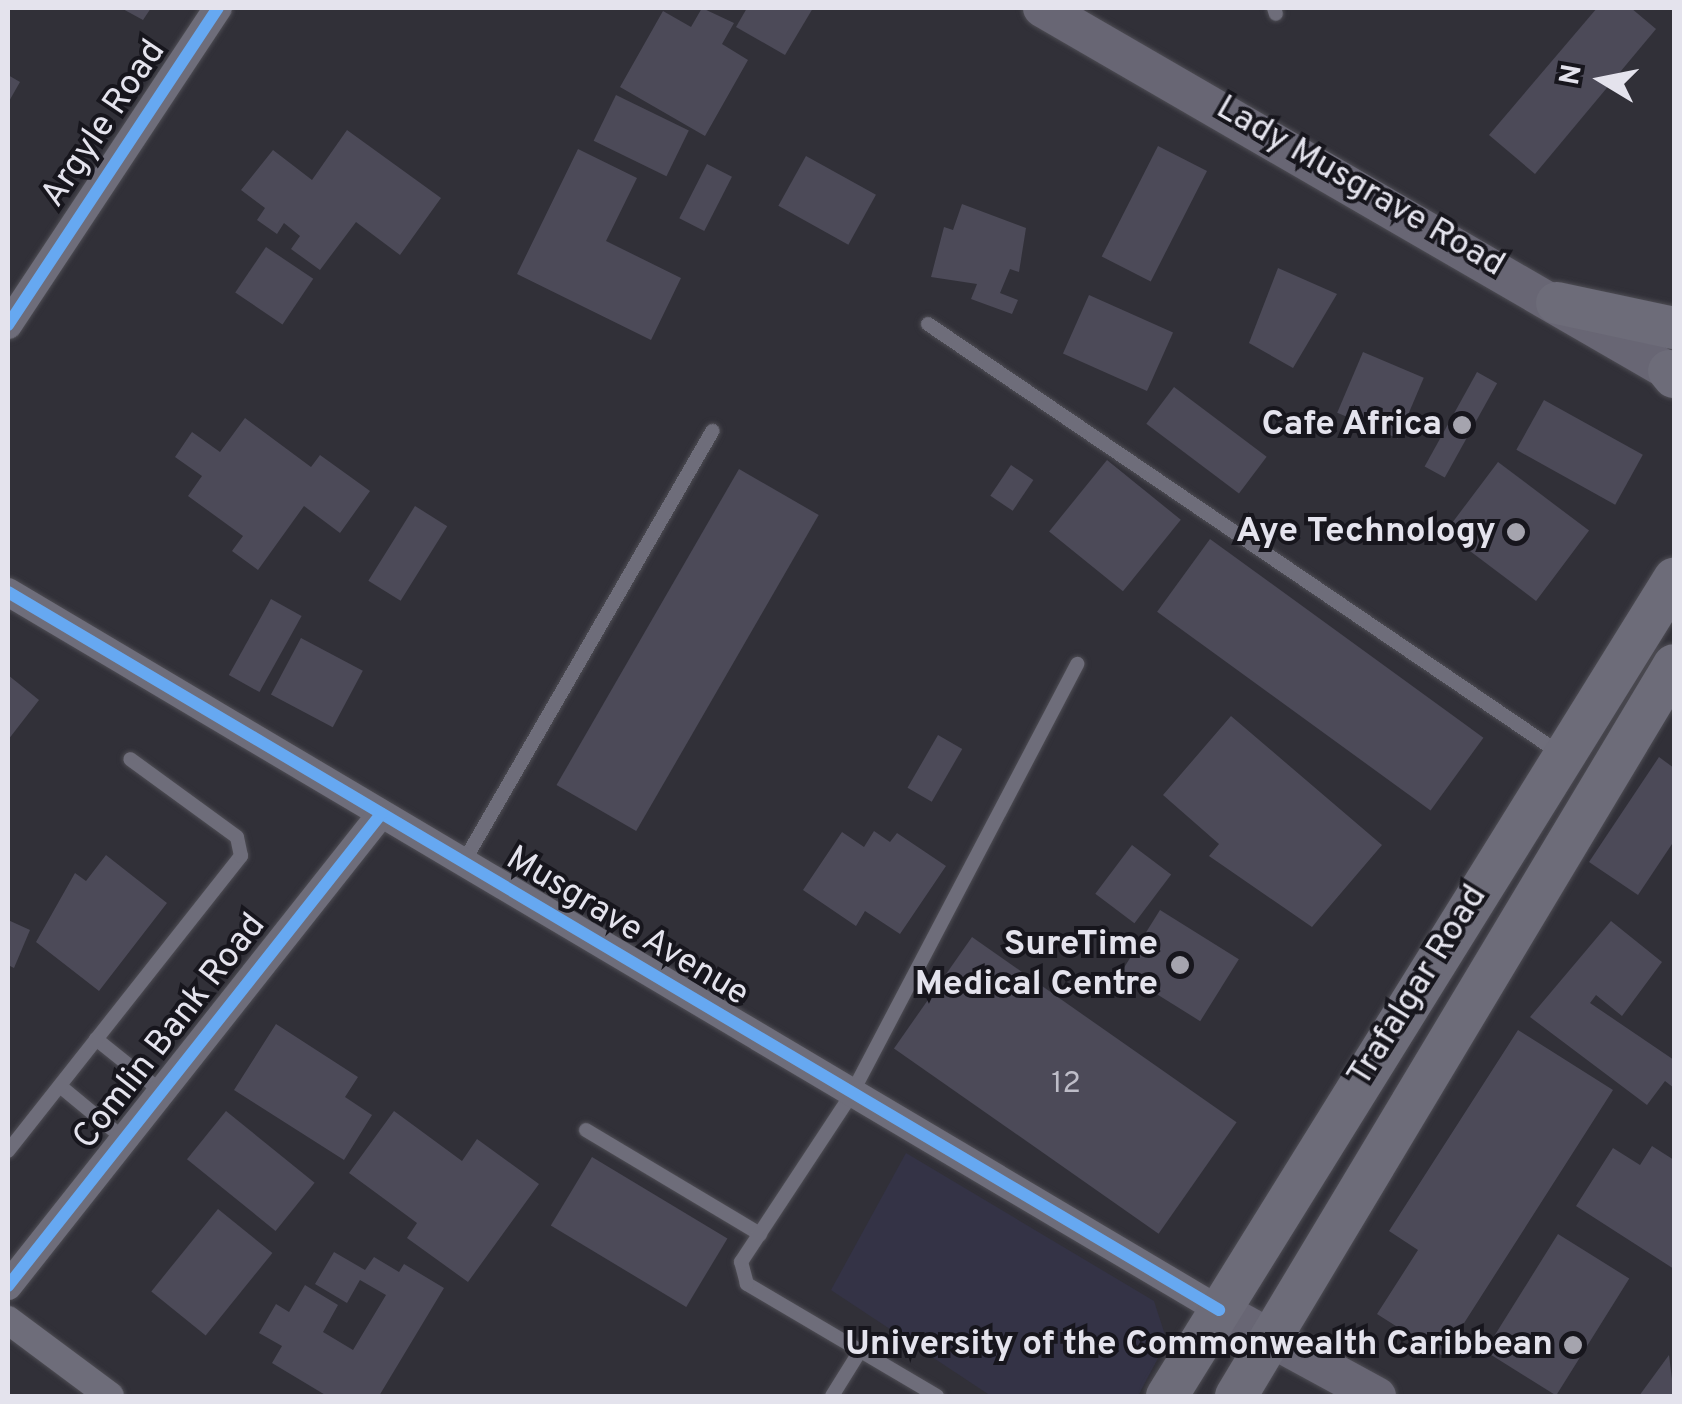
<!DOCTYPE html>
<style>
body{margin:0}
#map{position:relative;width:1682px;height:1404px;overflow:hidden;background:#313038;font-family:Overpass,sans-serif}
div>[style]{position:absolute}
[style*='--x']{left:calc(var(--x)*1px);top:calc(var(--y)*1px);width:calc(var(--w)*1px);rotate:calc(var(--a)*1deg)}
.built>*{inset:0;background:#343346}
.building>*{inset:0;background:#4c4a58;transform-origin:0 0}
.roads{filter:drop-shadow(0 0 2px #4e4d54) drop-shadow(0 0 2px #4e4d54)}
.lane>*{height:14px;margin:-7px;padding:0 7px;transform-origin:7px;border-radius:7px;background:#6e6d7a}
.street>*{height:28px;margin:-14px;padding:0 14px;transform-origin:14px;border-radius:14px;background:#6e6d7a}
.secondary>*{height:38px;margin:-19px;padding:0 19px;transform-origin:19px;border-radius:19px;background:#686674}
.primary>*{height:42px;margin:-21px;padding:0 21px;transform-origin:21px;border-radius:21px;background:#6d6c79}
.cycleway>*{height:12px;margin:-6px;padding:0 6px;transform-origin:6px;border-radius:6px;background:#66a8f1}
.dots>*{width:28px;height:28px;translate:-50% -50%;box-sizing:border-box;border:5px solid #17161d;border-radius:50%}
span{translate:-50% -50%;white-space:nowrap;text-align:center;line-height:1.15;-webkit-text-stroke:8px #17161d;paint-order:stroke}
.number-label{font-size:30px;color:#bebdc8}
.number-label span{-webkit-text-stroke-width:0}
.street-label{font-size:35px;color:#e4e3ed}
.poi-label{font-size:35px;color:#e4e3ed;font-weight:700}
.right{translate:-100% -50%;text-align:right}
.frame{position:absolute;inset:0;border:10px solid #e4e3ed;pointer-events:none}
.north{position:absolute;left:1552px;top:30px;width:100px;height:100px;-webkit-text-stroke:8px #17161d;paint-order:stroke;rotate:280deg;font-size:28px;font-weight:700;line-height:40px;text-align:center;color:#e4e3ed}
.north::after{content:'';display:block;margin:auto;width:35px;height:45px;background:#e4e3ed;clip-path:polygon(50% 0,100% 100%,50% 72%,0 100%)}
</style>
<div id="map">
<div class="built">
<div style="clip-path:polygon(906px 1153px,1154px 1301px,1167px 1341px,1138px 1396px,991px 1396px,831px 1290px)"></div>
</div>
<div class="building">
<div style="clip-path:polygon(121px 8px,151px 8px,143px 20px)"></div>
<div style="clip-path:polygon(702px 8px,734px 23px,722px 44px,748px 60px,705px 136px,620px 87px,663px 11px,691px 27px)"></div>
<div style="clip-path:polygon(747px 8px,813px 8px,785px 55px,736px 27px)"></div>
<div style="clip-path:polygon(1597px 8px,1631px 8px,1656px 29px,1535px 174px,1489px 135px)"></div>
<div style="clip-path:polygon(8px 75px,20px 82px,8px 103px)"></div>
<div style="left:616px;top:95px;width:81px;height:51px;rotate:26deg"></div>
<div style="clip-path:polygon(347px 130px,441px 198px,400px 255px,356px 222px,320px 270px,291px 249px,300px 236px,284px 223px,277px 234px,257px 220px,265px 208px,241px 190px,273px 150px,312px 180px)"></div>
<div style="left:1158px;top:146px;width:55px;height:124px;rotate:27deg"></div>
<div style="clip-path:polygon(578px 149px,637px 178px,606px 241px,681px 278px,651px 340px,517px 274px)"></div>
<div style="left:806px;top:156px;width:80px;height:57px;rotate:29deg"></div>
<div style="left:707px;top:164px;width:28px;height:61px;rotate:27deg"></div>
<div style="clip-path:polygon(962px 204px,1026px 228px,1019px 272px,1010px 269px,1000px 293px,1018px 300px,1012px 314px,971px 299px,977px 284px,931px 277px,944px 227px,953px 230px)"></div>
<div style="left:266px;top:247px;width:57px;height:55px;rotate:34deg"></div>
<div style="clip-path:polygon(1278px 268px,1337px 294px,1293px 368px,1249px 343px)"></div>
<div style="left:1089px;top:295px;width:92px;height:64px;rotate:24deg"></div>
<div style="left:1363px;top:352px;width:66px;height:66px;rotate:23deg"></div>
<div style="left:1477px;top:372px;width:23px;height:108px;rotate:29deg"></div>
<div style="left:1174px;top:387px;width:116px;height:46px;rotate:37deg"></div>
<div style="left:1544px;top:400px;width:113px;height:57px;rotate:29deg"></div>
<div style="clip-path:polygon(245px 418px,311px 467px,320px 455px,370px 491px,340px 533px,304px 506px,258px 570px,232px 551px,243px 536px,188px 496px,202px 476px,175px 457px,192px 432px,220px 452px)"></div>
<div style="left:1107px;top:460px;width:95px;height:92px;rotate:39deg"></div>
<div style="left:1498px;top:462px;width:114px;height:88px;rotate:37deg"></div>
<div style="left:1011px;top:465px;width:27px;height:37px;rotate:34deg"></div>
<div style="left:739px;top:469px;width:92px;height:365px;rotate:30deg"></div>
<div style="left:415px;top:506px;width:38px;height:88px;rotate:32deg"></div>
<div style="left:1210px;top:539px;width:338px;height:90px;rotate:36deg"></div>
<div style="left:271px;top:599px;width:35px;height:87px;rotate:29deg"></div>
<div style="left:301px;top:638px;width:70px;height:64px;rotate:28deg"></div>
<div style="clip-path:polygon(8px 675px,39px 700px,8px 740px)"></div>
<div style="clip-path:polygon(1231px 716px,1382px 845px,1312px 927px,1209px 856px,1219px 844px,1163px 795px)"></div>
<div style="left:938px;top:735px;width:28px;height:61px;rotate:30deg"></div>
<div style="clip-path:polygon(1659px 757px,1674px 768px,1674px 841px,1638px 895px,1589px 862px)"></div>
<div style="clip-path:polygon(874px 831px,890px 842px,897px 833px,946px 866px,900px 934px,865px 911px,856px 926px,803px 890px,842px 832px,864px 847px)"></div>
<div style="left:1132px;top:845px;width:49px;height:61px;rotate:37deg"></div>
<div style="clip-path:polygon(106px 855px,167px 903px,99px 991px,36px 942px,75px 873px,86px 881px)"></div>
<div style="left:1160px;top:910px;width:93px;height:73px;rotate:32deg"></div>
<div style="clip-path:polygon(8px 920px,30px 930px,14px 968px,8px 965px)"></div>
<div style="clip-path:polygon(1611px 921px,1662px 962px,1622px 1016px,1596px 995px,1590px 1003px,1674px 1060px,1674px 1088px,1665px 1081px,1647px 1105px,1530px 1017px)"></div>
<div style="left:972px;top:937px;width:323px;height:136px;rotate:35deg"></div>
<div style="clip-path:polygon(276px 1024px,358px 1077px,345px 1097px,372px 1115px,344px 1160px,234px 1090px)"></div>
<div style="clip-path:polygon(1518px 1030px,1613px 1090px,1443px 1356px,1377px 1314px,1418px 1250px,1389px 1231px)"></div>
<div style="left:226px;top:1111px;width:114px;height:62px;rotate:39deg"></div>
<div style="clip-path:polygon(394px 1111px,462px 1161px,477px 1139px,539px 1184px,468px 1282px,407px 1238px,417px 1223px,349px 1173px)"></div>
<div style="clip-path:polygon(1652px 1146px,1674px 1160px,1674px 1269px,1576px 1206px,1613px 1148px,1640px 1165px)"></div>
<div style="left:592px;top:1157px;width:158px;height:80px;rotate:31deg"></div>
<div style="left:218px;top:1209px;width:70px;height:106px;rotate:39deg"></div>
<div style="left:1558px;top:1234px;width:84px;height:138px;rotate:32deg"></div>
<div style="clip-path:polygon(334px 1252px,365px 1270px,374px 1257px,399px 1272px,404px 1264px,444px 1288px,379px 1396px,327px 1396px,272px 1363px,282px 1346px,259px 1333px,276px 1304px,289px 1312px,305px 1285px,338px 1305px,323px 1332px,353px 1350px,386px 1295px,360px 1280px,347px 1303px,315px 1284px)"></div>
<div style="clip-path:polygon(1669px 1355px,1674px 1396px,1639px 1396px)"></div>
</div>
<div class="roads">
<div class="lane">
<div style="--x:1274;--y:8;--w:6;--a:72"></div>
<div style="--x:928;--y:324;--w:765;--a:34.19"></div>
<div style="--x:463;--y:863;--w:499;--a:-60"></div>
<div style="--x:96;--y:1039;--w:83;--a:38.7"></div>
<div style="--x:60;--y:1086;--w:83;--a:39.6"></div>
<div style="--x:586;--y:1130;--w:203;--a:30.9"></div>
<div style="--x:8;--y:1151;--w:376;--a:-51.7"></div>
<div style="--x:241;--y:856;--w:19;--a:-102"></div>
<div style="--x:237;--y:837;--w:132;--a:-143.9"></div>
<div style="--x:832;--y:1396;--w:53;--a:-58.1"></div>
<div style="--x:937;--y:1396;--w:221;--a:-149.5"></div>
<div style="--x:747;--y:1284;--w:23;--a:-105"></div>
<div style="--x:741;--y:1262;--w:200;--a:-56.6"></div>
<div style="--x:851;--y:1095;--w:487;--a:-62.3"></div>
</div>
<div class="street">
<div style="--x:8;--y:325;--w:380;--a:-56.5"></div>
<div style="--x:8;--y:592;--w:1408;--a:30.66"></div>
<div style="--x:8;--y:1286;--w:602;--a:-51.68"></div>
<div style="--x:8;--y:1320;--w:127;--a:36.7"></div>
</div>
<div class="secondary">
<div style="--x:1042;--y:8;--w:730;--a:30.08"></div>
<div style="--x:1219;--y:1310;--w:180;--a:28.6"></div>
</div>
<div class="primary">
<div style="--x:1557;--y:303;--w:120;--a:12.1"></div>
<div style="--x:1669;--y:371;--w:8;--a:50"></div>
<div style="--x:1167;--y:1396;--w:962;--a:-58.18"></div>
<div style="--x:1236;--y:1396;--w:852;--a:-59.07"></div>
</div>
</div>
<div class="cycleway">
<div style="--x:8;--y:325;--w:380;--a:-56.5"></div>
<div style="--x:8;--y:592;--w:1408;--a:30.66"></div>
<div style="--x:8;--y:1286;--w:602;--a:-51.68"></div>
</div>
<div class="dots">
<div style="left:1462px;top:425px;background:#a5a4ae"></div>
<div style="left:1516px;top:532px;background:#a5a4ae"></div>
<div style="left:1180px;top:965px;background:#a5a4ae"></div>
<div style="left:1573px;top:1345px;background:#a5a4ae"></div>
</div>
<div class="number-label">
<span style="left:1066px;top:1085px">12</span>
</div>
<div class="street-label">
<span style="left:104px;top:124px;rotate:-56deg">Argyle Road</span>
<span style="left:1360px;top:187px;rotate:30deg">Lady Musgrave Road</span>
<span style="left:627px;top:927px;rotate:31deg">Musgrave Avenue</span>
<span style="left:1418px;top:986px;rotate:-58deg">Trafalgar Road</span>
<span style="left:170px;top:1032px;rotate:-52deg">Comlin Bank Road</span>
</div>
<div class="poi-label">
<span class="right" style="left:1442px;top:425px">Cafe Africa</span>
<span class="right" style="left:1496px;top:532px">Aye Technology</span>
<span class="right" style="left:1158px;top:965px">SureTime<br>Medical Centre</span>
<span class="right" style="left:1553px;top:1345px">University of the Commonwealth Caribbean</span>
</div>
<div class="frame"></div>
<div class="north">N</div>
</div>
